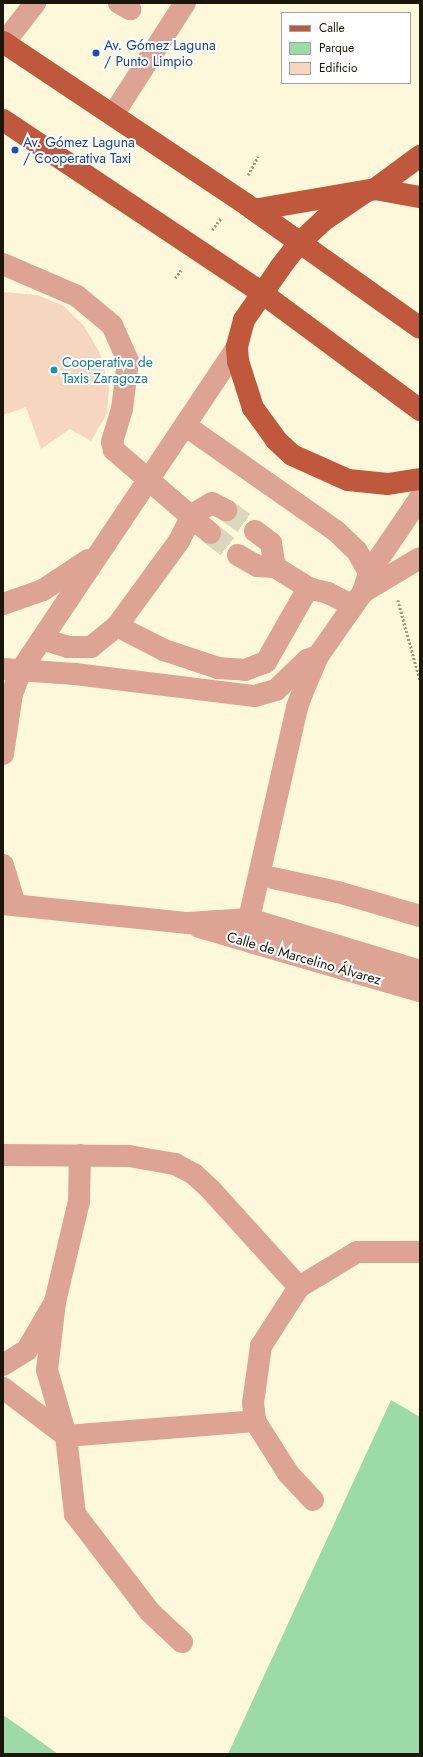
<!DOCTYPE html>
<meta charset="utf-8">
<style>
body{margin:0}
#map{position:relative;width:423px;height:1757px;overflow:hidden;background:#fef8db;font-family:Jost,sans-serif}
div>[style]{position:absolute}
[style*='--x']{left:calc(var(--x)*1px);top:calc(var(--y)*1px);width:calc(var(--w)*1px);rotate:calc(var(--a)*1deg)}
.green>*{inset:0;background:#9cdaa8}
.building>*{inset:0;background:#f7d6bf}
.minor-tunnel>*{height:22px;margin-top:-11px;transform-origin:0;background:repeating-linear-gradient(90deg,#dcd6bc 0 22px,transparent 0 33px)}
.path>*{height:2.5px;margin-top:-1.25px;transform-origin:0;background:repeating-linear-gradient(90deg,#9d9882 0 2px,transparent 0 4px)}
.minor>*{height:22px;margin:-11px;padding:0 11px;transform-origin:11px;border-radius:11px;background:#dea493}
.major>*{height:22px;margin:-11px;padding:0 11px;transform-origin:11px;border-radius:11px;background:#bf583c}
.dots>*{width:11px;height:11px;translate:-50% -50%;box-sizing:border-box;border:2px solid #fff;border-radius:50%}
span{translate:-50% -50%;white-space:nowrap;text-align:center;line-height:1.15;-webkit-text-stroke:4px #fff;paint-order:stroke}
.transit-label{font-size:14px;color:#164399}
.left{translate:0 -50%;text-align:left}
.culture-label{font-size:14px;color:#0d838f}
.street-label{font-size:14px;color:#1a170a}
.frame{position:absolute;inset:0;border:4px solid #1a170a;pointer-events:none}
.legend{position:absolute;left:281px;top:12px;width:130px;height:72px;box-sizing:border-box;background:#fff;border:1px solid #a3a29d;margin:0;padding:5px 7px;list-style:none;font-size:12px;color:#1a170a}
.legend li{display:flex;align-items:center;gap:8px;height:20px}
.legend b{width:20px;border:1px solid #a3a29d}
</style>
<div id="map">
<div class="green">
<div style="clip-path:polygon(391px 1400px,420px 1417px,420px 1754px,228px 1754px)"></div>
<div style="clip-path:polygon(3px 1715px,19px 1726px,58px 1754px,3px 1754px)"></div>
</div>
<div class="building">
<div style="clip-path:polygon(3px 292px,37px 295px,62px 305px,84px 326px,100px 353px,109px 388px,107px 414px,91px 441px,70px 429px,41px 449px,26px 407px,3px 415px)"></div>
</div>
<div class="minor-tunnel">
<div style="--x:226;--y:510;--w:36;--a:36"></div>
<div style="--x:210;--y:533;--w:36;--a:38"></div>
</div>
<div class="path">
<div style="--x:248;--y:175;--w:21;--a:-62"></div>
<div style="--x:212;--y:230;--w:15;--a:-53"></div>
<div style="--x:175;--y:278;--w:10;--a:-53"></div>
<div style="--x:398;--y:600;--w:83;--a:74.6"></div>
</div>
<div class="minor">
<div style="--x:119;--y:3;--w:13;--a:29"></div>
<div style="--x:4;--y:43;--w:51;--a:-52.2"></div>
<div style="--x:113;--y:115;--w:133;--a:-57.3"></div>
<div style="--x:3;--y:264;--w:81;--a:23.4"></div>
<div style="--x:77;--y:296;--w:45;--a:39.6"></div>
<div style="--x:112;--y:325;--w:39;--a:66"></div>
<div style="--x:128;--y:361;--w:48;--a:97.1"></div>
<div style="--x:122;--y:409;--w:34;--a:107"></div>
<div style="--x:112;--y:442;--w:8;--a:76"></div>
<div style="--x:114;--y:450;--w:127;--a:40.8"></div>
<div style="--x:186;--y:426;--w:183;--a:35"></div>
<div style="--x:336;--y:531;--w:29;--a:44"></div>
<div style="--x:357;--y:551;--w:25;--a:61"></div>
<div style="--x:255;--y:531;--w:20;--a:37"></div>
<div style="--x:271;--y:543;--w:24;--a:81"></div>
<div style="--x:238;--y:555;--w:22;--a:30"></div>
<div style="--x:257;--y:566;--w:18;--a:3"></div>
<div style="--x:275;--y:567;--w:39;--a:32"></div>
<div style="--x:308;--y:588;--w:21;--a:14"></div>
<div style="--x:328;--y:593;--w:28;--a:27"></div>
<div style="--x:363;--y:592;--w:66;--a:-30.8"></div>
<div style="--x:3;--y:604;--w:42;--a:-19.3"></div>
<div style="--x:43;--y:590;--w:54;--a:-33.7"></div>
<div style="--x:117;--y:626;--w:53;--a:27.1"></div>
<div style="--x:164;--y:650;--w:57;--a:18.4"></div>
<div style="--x:218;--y:668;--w:27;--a:4"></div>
<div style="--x:245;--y:670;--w:22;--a:-21"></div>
<div style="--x:266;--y:662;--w:85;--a:-60.4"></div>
<div style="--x:42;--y:639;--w:27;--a:17"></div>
<div style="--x:68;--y:647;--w:23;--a:0"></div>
<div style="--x:91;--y:647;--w:33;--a:-39"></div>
<div style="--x:117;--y:626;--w:105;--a:-53.9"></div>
<div style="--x:179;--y:541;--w:29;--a:-63"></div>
<div style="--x:192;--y:515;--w:23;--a:-31"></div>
<div style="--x:212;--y:503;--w:16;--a:27"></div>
<div style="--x:3;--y:669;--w:72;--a:4"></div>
<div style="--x:75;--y:674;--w:181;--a:7"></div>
<div style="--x:255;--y:696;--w:22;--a:-16"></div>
<div style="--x:276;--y:690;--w:43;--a:-44.1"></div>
<div style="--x:307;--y:660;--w:9;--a:-21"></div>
<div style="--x:3;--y:754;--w:61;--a:-81.5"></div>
<div style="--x:12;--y:694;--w:26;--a:-69"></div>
<div style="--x:21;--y:670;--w:389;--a:-56.2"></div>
<div style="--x:3;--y:865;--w:42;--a:73.3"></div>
<div style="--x:273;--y:878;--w:66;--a:12.2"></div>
<div style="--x:338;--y:892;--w:85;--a:16.3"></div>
<div style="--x:3;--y:904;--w:186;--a:5.9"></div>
<div style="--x:188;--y:923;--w:61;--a:-3.8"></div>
<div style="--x:249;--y:919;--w:179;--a:16.9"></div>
<div style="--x:249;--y:919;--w:217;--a:-77.2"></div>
<div style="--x:297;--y:707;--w:25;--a:-69"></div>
<div style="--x:306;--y:684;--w:30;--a:-67"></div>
<div style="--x:318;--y:656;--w:78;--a:-54.9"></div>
<div style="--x:363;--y:592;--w:20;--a:-72"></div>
<div style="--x:369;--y:573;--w:91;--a:-55.8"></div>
<div style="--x:199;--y:927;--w:230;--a:16.2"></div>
<div style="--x:3;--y:1155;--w:126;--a:0.5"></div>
<div style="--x:129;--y:1156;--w:47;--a:9.9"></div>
<div style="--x:175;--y:1164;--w:21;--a:28"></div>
<div style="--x:194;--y:1174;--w:23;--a:43"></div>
<div style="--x:211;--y:1190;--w:131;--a:47.8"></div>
<div style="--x:55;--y:1302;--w:68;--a:96.7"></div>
<div style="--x:47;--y:1370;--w:69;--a:73.9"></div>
<div style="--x:66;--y:1436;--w:79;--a:83.4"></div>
<div style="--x:75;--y:1514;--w:123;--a:52.6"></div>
<div style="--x:150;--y:1612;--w:44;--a:43.2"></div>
<div style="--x:3;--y:1365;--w:28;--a:-32"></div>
<div style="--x:27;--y:1350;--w:56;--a:-59.7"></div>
<div style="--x:55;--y:1302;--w:104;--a:-76.6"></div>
<div style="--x:79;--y:1201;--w:46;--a:-88.8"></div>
<div style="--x:3;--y:1388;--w:79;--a:37.3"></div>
<div style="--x:66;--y:1436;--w:190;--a:-4.5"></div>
<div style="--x:313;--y:1500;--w:37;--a:-133"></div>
<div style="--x:288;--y:1473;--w:62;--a:-122.4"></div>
<div style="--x:255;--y:1421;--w:18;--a:-96"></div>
<div style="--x:253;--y:1403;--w:58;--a:-82"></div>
<div style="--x:261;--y:1346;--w:70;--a:-57.2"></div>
<div style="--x:299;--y:1287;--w:23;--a:-31"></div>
<div style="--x:319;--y:1275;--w:44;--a:-31.2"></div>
<div style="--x:357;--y:1252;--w:63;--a:0"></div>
</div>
<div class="major">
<div style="--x:3;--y:42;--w:293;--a:33.7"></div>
<div style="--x:247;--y:205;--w:212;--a:35.4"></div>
<div style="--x:3;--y:120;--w:311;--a:33.7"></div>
<div style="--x:262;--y:293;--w:197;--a:36.5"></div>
<div style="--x:375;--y:189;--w:56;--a:-36.3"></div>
<div style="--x:364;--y:193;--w:48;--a:146"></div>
<div style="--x:324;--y:220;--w:33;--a:137"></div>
<div style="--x:300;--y:242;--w:33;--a:128"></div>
<div style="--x:280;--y:268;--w:63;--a:124.7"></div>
<div style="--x:244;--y:320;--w:28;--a:105"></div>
<div style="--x:237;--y:347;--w:14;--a:86"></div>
<div style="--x:238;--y:361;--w:49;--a:72.3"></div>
<div style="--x:253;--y:408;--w:39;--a:54"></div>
<div style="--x:276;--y:440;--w:22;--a:43"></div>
<div style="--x:292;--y:455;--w:61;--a:24.1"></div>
<div style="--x:348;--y:480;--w:40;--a:5.7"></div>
<div style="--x:388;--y:484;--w:32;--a:-9"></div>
<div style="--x:254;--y:210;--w:123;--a:-9.8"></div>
<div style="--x:375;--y:189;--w:46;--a:10.1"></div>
</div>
<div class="dots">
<div style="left:96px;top:53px;background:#1a4fb4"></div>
<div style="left:15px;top:150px;background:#1a4fb4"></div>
<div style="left:54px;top:370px;background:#0f9aa8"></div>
</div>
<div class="transit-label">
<span class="left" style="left:104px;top:53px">Av. Gómez Laguna<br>/ Punto Limpio</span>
<span class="left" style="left:23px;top:150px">Av. Gómez Laguna<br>/ Cooperativa Taxi</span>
</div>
<div class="culture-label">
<span class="left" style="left:62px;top:370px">Cooperativa de<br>Taxis Zaragoza</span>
</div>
<div class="street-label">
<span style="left:304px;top:958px;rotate:16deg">Calle de Marcelino Álvarez</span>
</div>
<div class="frame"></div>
<ul class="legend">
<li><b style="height:5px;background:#bf583c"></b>Calle</li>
<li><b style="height:11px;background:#9cdaa8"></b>Parque</li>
<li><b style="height:11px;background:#f7d6bf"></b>Edificio</li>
</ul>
</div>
